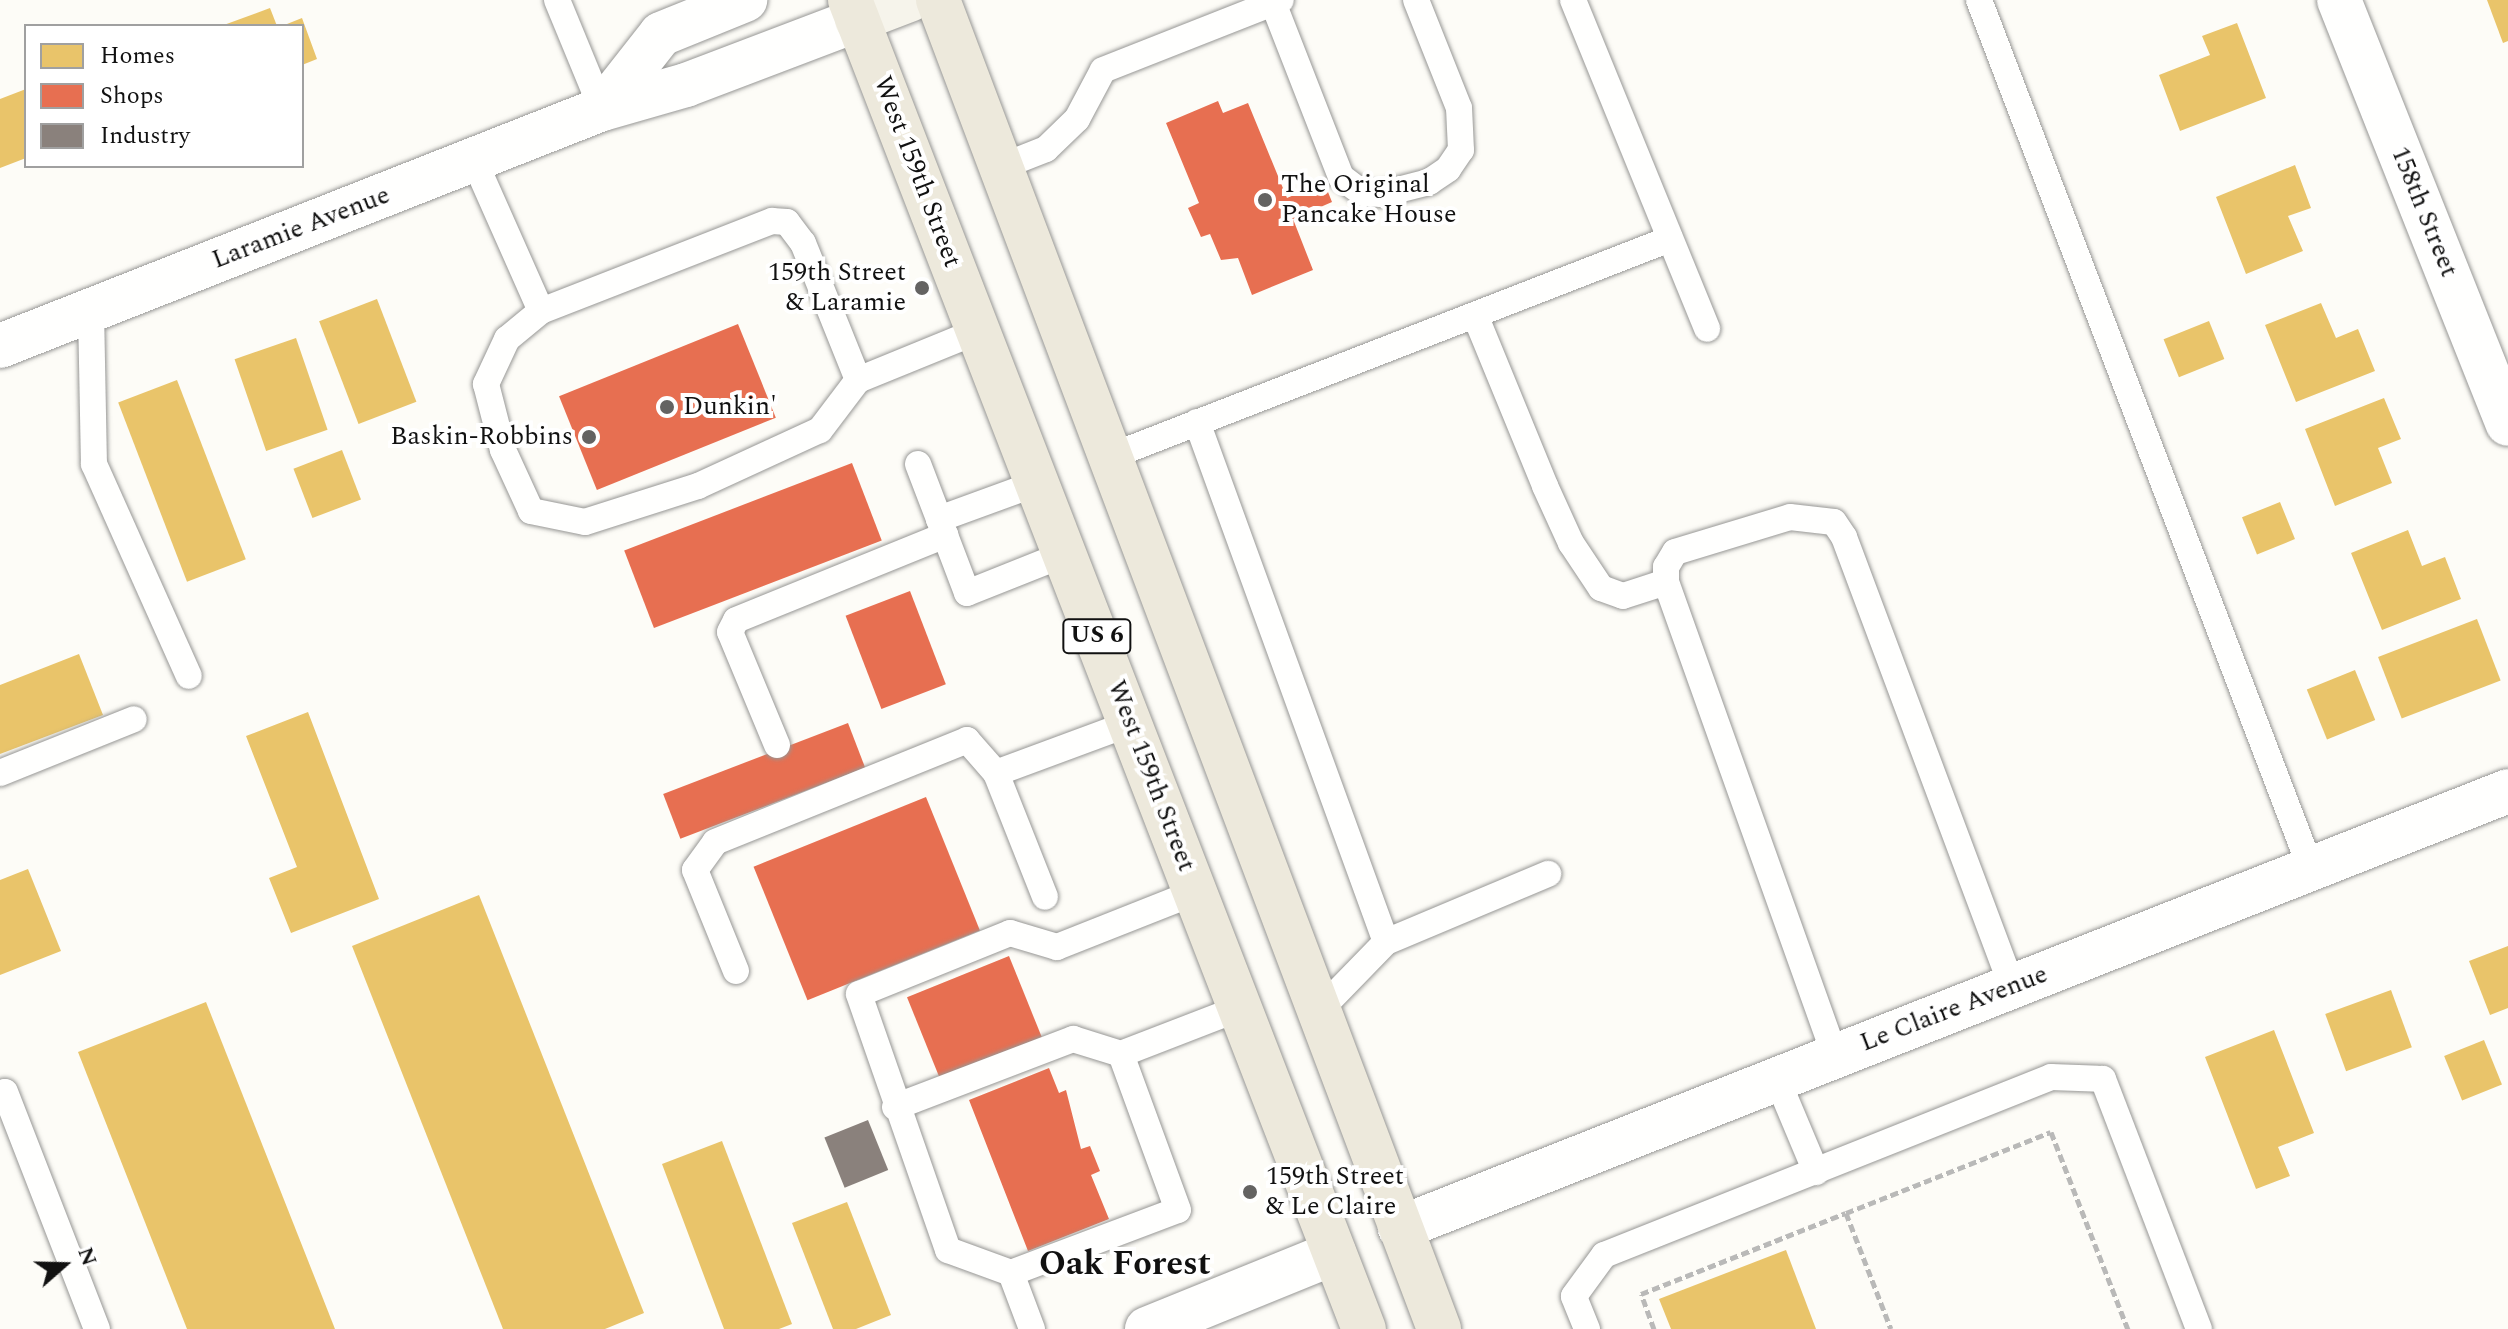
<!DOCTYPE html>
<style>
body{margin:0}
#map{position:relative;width:2508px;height:1329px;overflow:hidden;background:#fdfcf7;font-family:Spectral,serif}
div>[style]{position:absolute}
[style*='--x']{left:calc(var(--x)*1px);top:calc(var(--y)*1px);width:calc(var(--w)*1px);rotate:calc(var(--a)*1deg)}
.homes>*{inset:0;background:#e9c46a;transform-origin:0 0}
.shops>*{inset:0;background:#e76f51;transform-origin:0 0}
.industry>*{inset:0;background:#8a817c;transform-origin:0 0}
.path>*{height:5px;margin-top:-2.5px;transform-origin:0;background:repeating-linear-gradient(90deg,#b9b9b8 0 8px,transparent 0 12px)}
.roads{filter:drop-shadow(0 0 2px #979795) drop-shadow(0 0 2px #979795)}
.lane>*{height:26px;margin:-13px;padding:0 13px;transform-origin:13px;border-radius:13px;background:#fffffe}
.street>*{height:44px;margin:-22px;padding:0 22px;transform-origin:22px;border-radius:22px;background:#fffffe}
.secondary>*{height:44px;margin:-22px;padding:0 22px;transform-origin:22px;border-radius:22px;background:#f6f4eb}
.primary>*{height:44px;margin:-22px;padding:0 22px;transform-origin:22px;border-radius:22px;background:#ede9dc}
.dots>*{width:22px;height:22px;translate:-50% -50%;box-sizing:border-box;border:4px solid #fff;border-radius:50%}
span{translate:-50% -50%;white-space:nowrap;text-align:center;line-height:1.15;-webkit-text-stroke:8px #fff;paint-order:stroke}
.shield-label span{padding:2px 6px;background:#fff;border:2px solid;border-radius:6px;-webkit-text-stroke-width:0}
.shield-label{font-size:24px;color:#111;font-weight:700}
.street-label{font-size:26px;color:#111}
.poi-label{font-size:26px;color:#111}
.left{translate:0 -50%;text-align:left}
.right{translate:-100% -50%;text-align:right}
.district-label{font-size:34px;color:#111;font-weight:700}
.legend{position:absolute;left:24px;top:24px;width:280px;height:144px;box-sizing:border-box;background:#fff;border:2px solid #a0a0a0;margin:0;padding:10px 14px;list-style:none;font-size:24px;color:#111}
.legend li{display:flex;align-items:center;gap:16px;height:40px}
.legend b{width:40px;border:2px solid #a0a0a0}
.north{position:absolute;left:24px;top:1225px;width:80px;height:80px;-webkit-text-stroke:6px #fff;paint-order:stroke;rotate:70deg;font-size:22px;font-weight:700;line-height:32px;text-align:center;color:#111}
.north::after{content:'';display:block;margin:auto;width:28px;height:36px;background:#111;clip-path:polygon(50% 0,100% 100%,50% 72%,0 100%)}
</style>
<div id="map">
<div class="homes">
<div style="clip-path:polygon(2487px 0,2508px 0,2508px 41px,2503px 43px)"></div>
<div style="clip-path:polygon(270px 8px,277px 26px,221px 26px)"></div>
<div style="clip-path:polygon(302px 18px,317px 59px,302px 65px,302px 26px,282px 26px)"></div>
<div style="clip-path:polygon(2237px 23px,2266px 98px,2180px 131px,2159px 75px,2210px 55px,2202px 36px)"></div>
<div style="clip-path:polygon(26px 89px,26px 158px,0 168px,0 99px)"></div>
<div style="clip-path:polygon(2295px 165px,2311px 208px,2288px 216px,2303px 251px,2246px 274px,2216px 197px)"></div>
<div style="left:377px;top:299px;width:110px;height:62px;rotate:69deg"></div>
<div style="clip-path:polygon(2321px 303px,2336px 338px,2358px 329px,2375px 371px,2296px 402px,2265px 325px)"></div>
<div style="left:2209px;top:321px;width:41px;height:49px;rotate:68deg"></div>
<div style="left:296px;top:338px;width:97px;height:65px;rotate:71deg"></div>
<div style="left:177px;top:380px;width:192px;height:63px;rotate:69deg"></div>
<div style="clip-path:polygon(2384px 398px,2401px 439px,2378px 448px,2392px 483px,2335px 506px,2305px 429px)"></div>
<div style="left:342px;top:450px;width:53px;height:52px;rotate:69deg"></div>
<div style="left:2280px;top:502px;width:40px;height:41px;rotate:68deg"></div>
<div style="clip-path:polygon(2408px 530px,2422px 566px,2445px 557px,2461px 599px,2382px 630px,2351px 553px)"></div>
<div style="left:2477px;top:619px;width:66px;height:106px;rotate:69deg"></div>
<div style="clip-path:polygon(79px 654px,103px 715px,0 754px,0 685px)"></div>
<div style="left:2355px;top:670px;width:54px;height:52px;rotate:68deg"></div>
<div style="clip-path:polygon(308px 712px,379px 899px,291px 933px,269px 878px,297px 867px,246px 736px)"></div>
<div style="clip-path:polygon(28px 869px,61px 951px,0 975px,0 880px)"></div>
<div style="clip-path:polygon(479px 895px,644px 1313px,605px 1329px,503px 1329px,352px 946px)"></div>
<div style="clip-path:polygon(2508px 946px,2508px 1008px,2490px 1015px,2469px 961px)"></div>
<div style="left:2391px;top:990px;width:61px;height:70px;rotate:70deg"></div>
<div style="clip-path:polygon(206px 1002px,335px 1329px,187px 1329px,78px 1052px)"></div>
<div style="clip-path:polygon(2274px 1030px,2314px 1133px,2278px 1147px,2290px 1176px,2256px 1189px,2205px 1057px)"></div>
<div style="left:2484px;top:1040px;width:48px;height:43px;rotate:68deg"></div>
<div style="clip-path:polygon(722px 1141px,792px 1324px,779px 1329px,724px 1329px,662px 1164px)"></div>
<div style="clip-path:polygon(847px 1202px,891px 1315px,856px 1329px,833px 1329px,792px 1223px)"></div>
<div style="clip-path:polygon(1786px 1250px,1816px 1329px,1671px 1329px,1659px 1299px)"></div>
</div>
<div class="shops">
<div style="clip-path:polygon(1218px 101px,1223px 113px,1248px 103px,1287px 198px,1324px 182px,1332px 202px,1293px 219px,1313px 270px,1252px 295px,1238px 258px,1221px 260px,1210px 234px,1201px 237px,1188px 208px,1199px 203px,1166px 123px)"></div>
<div style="left:738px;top:324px;width:101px;height:193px;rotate:68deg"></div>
<div style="left:852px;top:463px;width:83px;height:244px;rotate:69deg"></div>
<div style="left:910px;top:591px;width:100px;height:69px;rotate:69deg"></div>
<div style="left:848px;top:723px;width:48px;height:198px;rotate:69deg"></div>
<div style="left:926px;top:797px;width:144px;height:186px;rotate:68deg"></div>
<div style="left:1009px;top:956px;width:92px;height:110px;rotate:68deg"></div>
<div style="clip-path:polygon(1049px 1068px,1059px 1093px,1066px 1090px,1081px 1149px,1090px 1146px,1100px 1171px,1091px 1175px,1109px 1219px,1028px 1251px,969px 1100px)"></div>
</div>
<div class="industry">
<div style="left:868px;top:1120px;width:54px;height:47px;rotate:68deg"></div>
</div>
<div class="path">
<div style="--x:1846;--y:1213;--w:220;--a:-21.6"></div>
<div style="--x:2051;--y:1132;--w:212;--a:68.7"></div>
<div style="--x:1654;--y:1329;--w:37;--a:-110"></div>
<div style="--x:1641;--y:1294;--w:220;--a:-21.6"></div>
<div style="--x:1846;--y:1213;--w:124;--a:68.8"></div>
</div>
<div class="roads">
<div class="lane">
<div style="--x:557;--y:0;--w:118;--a:67.6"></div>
<div style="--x:1272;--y:0;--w:190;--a:68.7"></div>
<div style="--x:1341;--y:177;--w:26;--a:37"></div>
<div style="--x:1362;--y:193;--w:20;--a:3"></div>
<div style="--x:1382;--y:194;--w:49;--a:-14.3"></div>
<div style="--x:1429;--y:182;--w:23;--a:-34"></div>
<div style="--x:1448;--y:169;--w:23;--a:-56"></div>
<div style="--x:1461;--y:150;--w:42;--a:-92.7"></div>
<div style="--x:1459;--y:108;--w:116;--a:-111.7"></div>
<div style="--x:1573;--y:0;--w:355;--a:67.8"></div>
<div style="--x:1979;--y:0;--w:930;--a:69.09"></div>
<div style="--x:474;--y:160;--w:165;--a:66.1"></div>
<div style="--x:541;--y:311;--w:248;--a:-21.3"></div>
<div style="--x:772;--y:221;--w:15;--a:4"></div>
<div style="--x:787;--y:222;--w:26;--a:53"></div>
<div style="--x:803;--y:243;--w:148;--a:68.1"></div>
<div style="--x:858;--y:380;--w:130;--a:-22.2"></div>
<div style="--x:1003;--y:166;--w:46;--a:-21.6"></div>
<div style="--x:1046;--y:149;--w:43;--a:-44.1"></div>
<div style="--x:1077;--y:119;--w:55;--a:-62"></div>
<div style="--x:1103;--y:70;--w:191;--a:-21.5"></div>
<div style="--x:91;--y:310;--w:154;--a:88.9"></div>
<div style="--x:94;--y:464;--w:232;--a:65.9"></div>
<div style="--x:541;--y:311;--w:44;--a:140.5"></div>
<div style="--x:507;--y:339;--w:50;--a:115"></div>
<div style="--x:486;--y:384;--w:68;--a:75.6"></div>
<div style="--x:503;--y:450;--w:67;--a:65.3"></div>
<div style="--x:531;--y:511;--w:55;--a:11.5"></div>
<div style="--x:585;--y:522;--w:119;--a:-17.7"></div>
<div style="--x:698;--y:486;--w:134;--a:-24.7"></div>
<div style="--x:820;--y:430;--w:63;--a:-52.8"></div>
<div style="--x:1475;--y:315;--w:185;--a:67.7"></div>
<div style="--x:1545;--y:486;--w:63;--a:65.5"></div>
<div style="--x:1571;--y:543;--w:54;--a:56.3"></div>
<div style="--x:1601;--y:588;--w:23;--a:20"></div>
<div style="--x:1623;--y:596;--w:45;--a:-18"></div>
<div style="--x:1197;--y:422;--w:553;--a:70.03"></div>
<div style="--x:1109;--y:457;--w:602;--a:-21.24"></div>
<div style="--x:918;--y:464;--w:59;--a:69.1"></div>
<div style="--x:945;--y:535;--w:17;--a:-111"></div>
<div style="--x:939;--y:519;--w:105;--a:-20"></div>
<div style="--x:777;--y:745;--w:122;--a:-112.6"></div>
<div style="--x:730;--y:632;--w:13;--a:-63"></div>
<div style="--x:736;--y:620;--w:226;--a:-22.1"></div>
<div style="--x:945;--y:535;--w:62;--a:69.2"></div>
<div style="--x:967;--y:593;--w:105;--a:-21.7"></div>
<div style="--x:0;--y:773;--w:144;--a:-21.9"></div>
<div style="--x:996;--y:773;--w:133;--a:68.4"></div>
<div style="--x:736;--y:971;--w:109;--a:-112.1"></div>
<div style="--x:695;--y:870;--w:34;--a:-54"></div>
<div style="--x:715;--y:842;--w:272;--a:-22"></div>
<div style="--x:967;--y:740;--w:44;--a:48.7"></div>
<div style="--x:996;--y:773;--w:144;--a:-20.3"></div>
<div style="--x:1317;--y:1013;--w:99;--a:-45.8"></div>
<div style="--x:1386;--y:942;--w:176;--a:-22.8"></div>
<div style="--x:1835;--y:1056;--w:503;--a:-109.62"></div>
<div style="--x:1666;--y:582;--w:15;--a:-90"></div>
<div style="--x:1666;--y:567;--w:17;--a:-59"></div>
<div style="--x:1675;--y:552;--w:120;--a:-16.9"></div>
<div style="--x:1790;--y:517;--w:44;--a:6.5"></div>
<div style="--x:1834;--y:522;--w:18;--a:56"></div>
<div style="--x:1844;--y:537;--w:480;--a:69.5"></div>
<div style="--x:1777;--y:1079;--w:101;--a:67.2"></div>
<div style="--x:0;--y:1094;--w:5;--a:-22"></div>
<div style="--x:5;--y:1092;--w:254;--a:68.8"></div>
<div style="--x:895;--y:1107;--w:191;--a:-20.9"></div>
<div style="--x:1073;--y:1039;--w:50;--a:17.4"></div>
<div style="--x:1011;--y:1273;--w:178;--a:-20.7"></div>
<div style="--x:1178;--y:1210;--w:166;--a:-110.1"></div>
<div style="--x:1121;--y:1054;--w:128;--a:-21.1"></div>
<div style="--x:1032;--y:1329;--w:60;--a:-110.6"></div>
<div style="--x:1011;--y:1273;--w:67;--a:-159.9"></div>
<div style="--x:948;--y:1250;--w:271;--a:-109.2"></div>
<div style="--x:859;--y:994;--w:163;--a:-22"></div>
<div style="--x:1010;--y:933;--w:49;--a:16.6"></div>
<div style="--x:1057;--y:947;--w:149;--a:-21.6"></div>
<div style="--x:1587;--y:1329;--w:35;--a:-112"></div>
<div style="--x:1574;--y:1296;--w:51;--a:-53.8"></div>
<div style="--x:1604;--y:1255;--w:481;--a:-21.7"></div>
<div style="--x:2051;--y:1077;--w:52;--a:2.2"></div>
<div style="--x:2103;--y:1079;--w:268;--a:69"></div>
</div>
<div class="street">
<div style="--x:2339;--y:0;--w:456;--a:68.3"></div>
<div style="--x:602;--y:109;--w:95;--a:-51.8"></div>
<div style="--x:661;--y:34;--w:91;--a:-22"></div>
<div style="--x:0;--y:346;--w:647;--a:-21.49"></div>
<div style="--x:602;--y:109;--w:87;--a:-15.9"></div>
<div style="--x:686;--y:85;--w:183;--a:-20.8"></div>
<div style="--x:1400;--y:1228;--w:1191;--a:-21.52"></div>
<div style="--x:1147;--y:1329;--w:202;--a:-22.1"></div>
</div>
<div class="secondary">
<div style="--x:857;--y:20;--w:56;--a:-21"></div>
</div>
<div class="primary">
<div style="--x:850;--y:0;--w:1425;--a:68.86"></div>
<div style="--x:938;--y:0;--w:1420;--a:69.34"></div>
</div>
</div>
<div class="dots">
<div style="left:1265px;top:200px;background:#646362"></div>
<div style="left:922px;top:288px;background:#646362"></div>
<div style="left:667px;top:407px;background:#646362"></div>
<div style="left:589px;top:437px;background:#646362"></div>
<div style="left:1250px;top:1192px;background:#646362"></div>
</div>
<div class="shield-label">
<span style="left:1097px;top:636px">US 6</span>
</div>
<div class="street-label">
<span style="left:917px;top:172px;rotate:69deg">West 159th Street</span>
<span style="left:2424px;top:212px;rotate:68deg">158th Street</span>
<span style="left:301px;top:228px;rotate:-21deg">Laramie Avenue</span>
<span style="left:1151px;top:776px;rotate:69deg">West 159th Street</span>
<span style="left:1954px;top:1009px;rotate:-21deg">Le Claire Avenue</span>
</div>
<div class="poi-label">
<span class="left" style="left:1281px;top:200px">The Original<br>Pancake House</span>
<span class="right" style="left:906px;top:288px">159th Street<br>&amp; Laramie</span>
<span class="left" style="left:683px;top:407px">Dunkin'</span>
<span class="right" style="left:573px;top:437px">Baskin-Robbins</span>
<span class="left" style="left:1266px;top:1192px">159th Street<br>&amp; Le Claire</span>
</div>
<div class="district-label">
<span style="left:1125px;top:1265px">Oak Forest</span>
</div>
<ul class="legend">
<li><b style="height:22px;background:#e9c46a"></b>Homes</li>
<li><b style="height:22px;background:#e76f51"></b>Shops</li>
<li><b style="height:22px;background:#8a817c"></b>Industry</li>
</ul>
<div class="north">N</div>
</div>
